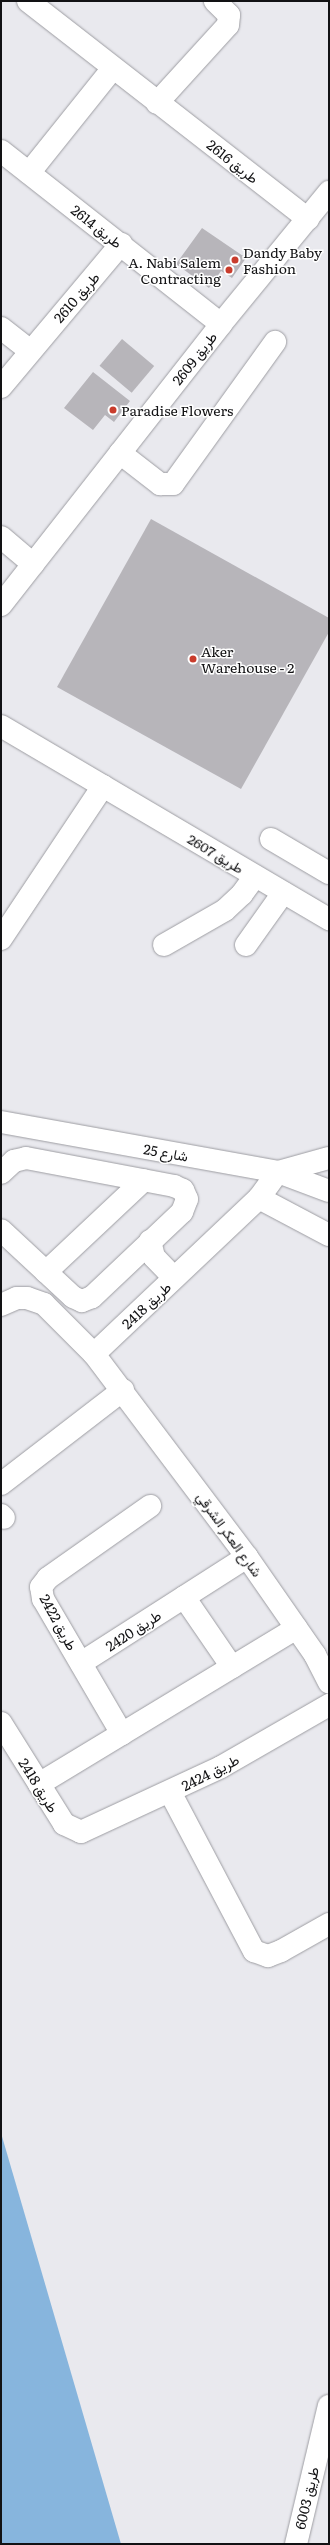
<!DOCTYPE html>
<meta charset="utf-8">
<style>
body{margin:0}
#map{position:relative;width:330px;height:2545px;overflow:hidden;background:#e9e9ee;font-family:Literata,Vazirmatn,serif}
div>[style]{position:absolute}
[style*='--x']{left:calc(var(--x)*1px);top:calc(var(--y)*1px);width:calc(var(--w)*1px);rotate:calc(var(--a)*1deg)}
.water>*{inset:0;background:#87b5dd}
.building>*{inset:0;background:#b7b5ba;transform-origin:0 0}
.roads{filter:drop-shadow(0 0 1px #9d9da2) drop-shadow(0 0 1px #9d9da2)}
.minor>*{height:22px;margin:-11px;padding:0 11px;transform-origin:11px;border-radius:11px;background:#fff}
.dots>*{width:11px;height:11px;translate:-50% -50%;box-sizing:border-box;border:2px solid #fff;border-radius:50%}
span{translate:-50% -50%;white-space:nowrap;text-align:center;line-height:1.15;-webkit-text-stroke:3px #fff;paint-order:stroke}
.street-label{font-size:14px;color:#121214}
.poi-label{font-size:14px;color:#121214}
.left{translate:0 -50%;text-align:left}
.right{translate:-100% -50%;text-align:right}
.frame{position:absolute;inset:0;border:2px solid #121214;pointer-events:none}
</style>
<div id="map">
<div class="water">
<div style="clip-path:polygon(1px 2133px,121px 2544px,1px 2544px)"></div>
</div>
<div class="building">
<div style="clip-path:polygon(202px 228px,246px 258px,232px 278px,221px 271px,209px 288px,176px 264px)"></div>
<div style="left:122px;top:339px;width:42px;height:35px;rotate:40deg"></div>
<div style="clip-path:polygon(93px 372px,130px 401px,114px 422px,105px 415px,93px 430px,64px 408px)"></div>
<div style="clip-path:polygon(151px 519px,329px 618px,329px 632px,241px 789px,57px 687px)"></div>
</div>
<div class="roads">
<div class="minor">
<div style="--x:28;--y:1;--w:355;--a:37.9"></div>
<div style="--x:157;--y:103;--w:105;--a:-47.7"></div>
<div style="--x:228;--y:25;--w:10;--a:-84"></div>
<div style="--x:229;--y:15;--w:20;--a:-135"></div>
<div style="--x:1;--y:151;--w:280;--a:38.2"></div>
<div style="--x:29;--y:173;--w:134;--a:-51.3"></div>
<div style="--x:1;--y:328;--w:37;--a:38"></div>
<div style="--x:1;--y:387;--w:187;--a:-50"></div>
<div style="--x:120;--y:453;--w:51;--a:37.8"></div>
<div style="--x:160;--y:484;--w:13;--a:0"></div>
<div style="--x:173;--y:484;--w:175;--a:-54.3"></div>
<div style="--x:1;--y:537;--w:42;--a:40.2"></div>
<div style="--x:1;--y:605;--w:357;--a:-51.9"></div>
<div style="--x:221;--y:324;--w:171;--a:-50.7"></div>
<div style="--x:1;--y:726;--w:381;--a:30.5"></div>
<div style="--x:271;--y:839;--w:67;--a:30.4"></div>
<div style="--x:1;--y:939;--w:184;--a:-56.3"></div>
<div style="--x:164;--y:945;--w:70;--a:-29.8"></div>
<div style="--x:225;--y:910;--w:23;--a:-43"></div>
<div style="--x:242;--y:894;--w:22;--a:-54"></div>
<div style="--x:246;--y:945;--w:64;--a:-54.6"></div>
<div style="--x:1;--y:1122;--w:281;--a:10.2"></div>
<div style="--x:278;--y:1172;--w:54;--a:20.4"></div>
<div style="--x:1;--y:1173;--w:18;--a:-43"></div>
<div style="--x:14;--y:1161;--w:12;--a:-14"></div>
<div style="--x:26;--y:1158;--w:151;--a:10.7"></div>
<div style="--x:174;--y:1186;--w:10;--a:24"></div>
<div style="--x:183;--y:1190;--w:10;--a:66"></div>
<div style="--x:187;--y:1199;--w:14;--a:111"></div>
<div style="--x:182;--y:1212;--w:124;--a:136.6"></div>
<div style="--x:92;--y:1297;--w:11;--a:158"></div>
<div style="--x:82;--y:1301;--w:10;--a:-156"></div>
<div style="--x:73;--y:1297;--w:98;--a:-137.1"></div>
<div style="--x:259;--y:1198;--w:79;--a:27.9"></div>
<div style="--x:150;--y:1241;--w:16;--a:76"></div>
<div style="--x:154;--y:1257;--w:29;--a:46"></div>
<div style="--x:46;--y:1272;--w:134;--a:-43.2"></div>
<div style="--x:1;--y:1305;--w:17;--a:-24"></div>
<div style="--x:17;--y:1298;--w:10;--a:0"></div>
<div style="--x:27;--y:1298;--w:18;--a:19"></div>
<div style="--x:44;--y:1304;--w:71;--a:45"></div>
<div style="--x:94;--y:1354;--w:254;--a:53"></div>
<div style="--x:247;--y:1557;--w:119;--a:55.2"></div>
<div style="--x:315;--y:1655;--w:31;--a:63"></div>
<div style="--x:94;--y:1354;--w:227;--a:-43.4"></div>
<div style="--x:259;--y:1198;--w:32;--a:-54"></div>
<div style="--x:278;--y:1172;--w:53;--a:-15.4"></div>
<div style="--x:1;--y:1484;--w:154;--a:-37.6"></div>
<div style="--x:1;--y:1515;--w:4;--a:45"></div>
<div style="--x:184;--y:1597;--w:85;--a:55.6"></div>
<div style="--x:81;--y:1663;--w:197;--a:-32.6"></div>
<div style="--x:1;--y:1723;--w:119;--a:58"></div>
<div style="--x:64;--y:1824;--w:19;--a:25"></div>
<div style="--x:81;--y:1832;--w:154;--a:-24.9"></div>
<div style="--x:221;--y:1767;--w:125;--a:-29.9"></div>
<div style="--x:122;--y:1734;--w:156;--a:-120.3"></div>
<div style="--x:43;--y:1599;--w:12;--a:-99"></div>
<div style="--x:41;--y:1587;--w:11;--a:-52"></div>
<div style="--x:48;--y:1578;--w:125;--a:-35.2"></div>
<div style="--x:39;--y:1784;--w:301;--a:-31.2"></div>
<div style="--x:170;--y:1792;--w:180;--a:62.2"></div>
<div style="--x:254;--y:1951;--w:15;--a:20"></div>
<div style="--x:268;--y:1956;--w:14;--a:-21"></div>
<div style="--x:281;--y:1951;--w:55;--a:-29.4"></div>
<div style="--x:296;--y:2544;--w:142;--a:-76.6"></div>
</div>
</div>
<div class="dots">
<div style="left:235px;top:260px;background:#c93c2c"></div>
<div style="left:229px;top:270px;background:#c93c2c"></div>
<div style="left:113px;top:410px;background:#c93c2c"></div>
<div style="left:193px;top:659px;background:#c93c2c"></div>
</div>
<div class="street-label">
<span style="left:233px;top:161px;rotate:38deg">طريق 2616</span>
<span style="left:97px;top:226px;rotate:38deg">طريق 2614</span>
<span style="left:76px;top:297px;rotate:-49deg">طريق 2610</span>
<span style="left:194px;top:358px;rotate:-52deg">طريق 2609</span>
<span style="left:216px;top:853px;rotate:31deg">طريق 2607</span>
<span style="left:166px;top:1152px;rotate:10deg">شارع 25</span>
<span style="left:146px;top:1305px;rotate:-43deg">طريق 2418</span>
<span style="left:230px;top:1534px;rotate:54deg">شارع العكر الشرقي</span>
<span style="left:59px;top:1622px;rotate:61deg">طريق 2422</span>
<span style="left:133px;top:1630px;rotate:-33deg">طريق 2420</span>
<span style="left:210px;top:1772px;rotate:-27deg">طريق 2424</span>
<span style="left:39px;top:1785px;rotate:58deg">طريق 2418</span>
<span style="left:306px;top:2498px;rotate:-77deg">طريق 6003</span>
</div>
<div class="poi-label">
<span class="left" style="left:243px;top:260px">Dandy Baby<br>Fashion</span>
<span class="right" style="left:221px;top:270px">A. Nabi Salem<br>Contracting</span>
<span class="left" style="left:121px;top:410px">Paradise Flowers</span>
<span class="left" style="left:201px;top:659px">Aker<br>Warehouse - 2</span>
</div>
<div class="frame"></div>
</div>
